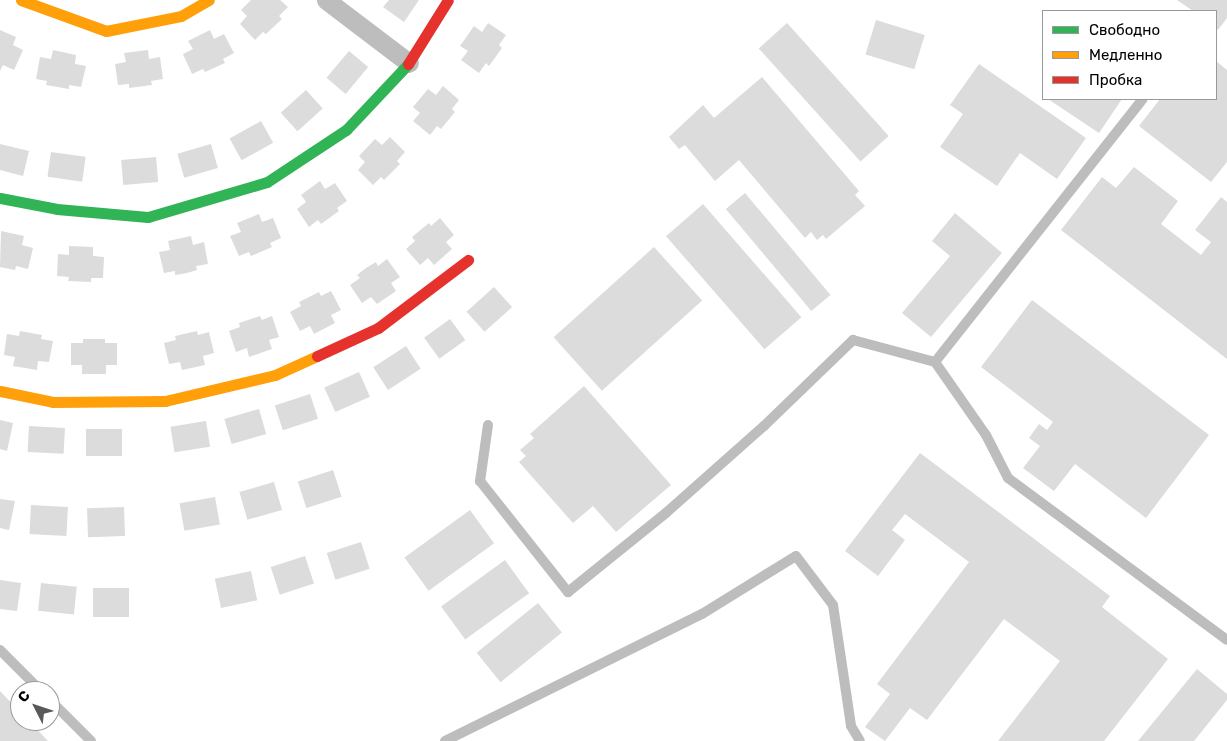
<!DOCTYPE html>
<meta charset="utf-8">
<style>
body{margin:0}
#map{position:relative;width:1227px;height:741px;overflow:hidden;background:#fff;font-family:Rubik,sans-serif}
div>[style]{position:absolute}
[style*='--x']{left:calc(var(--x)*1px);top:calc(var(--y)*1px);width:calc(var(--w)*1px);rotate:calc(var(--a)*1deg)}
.building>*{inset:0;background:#dcdcdc;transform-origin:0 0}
.lane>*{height:10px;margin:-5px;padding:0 5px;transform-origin:5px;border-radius:5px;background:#bdbdbd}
.street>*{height:19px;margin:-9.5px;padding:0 9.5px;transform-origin:9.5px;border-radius:9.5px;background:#bdbdbd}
.fast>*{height:11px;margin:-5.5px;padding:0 5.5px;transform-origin:5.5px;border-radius:5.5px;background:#30b455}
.slow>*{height:11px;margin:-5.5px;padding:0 5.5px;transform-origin:5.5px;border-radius:5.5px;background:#ff9f0a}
.jam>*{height:11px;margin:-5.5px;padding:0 5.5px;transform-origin:5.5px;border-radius:5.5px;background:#e5322d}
span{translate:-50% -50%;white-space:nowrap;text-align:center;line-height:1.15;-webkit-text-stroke:4px #fff;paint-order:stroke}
.legend{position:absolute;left:1042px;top:10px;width:175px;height:90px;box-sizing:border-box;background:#fff;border:1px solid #999;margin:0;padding:6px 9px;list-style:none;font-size:15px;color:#000}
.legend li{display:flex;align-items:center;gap:10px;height:25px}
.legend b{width:25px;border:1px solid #999}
.north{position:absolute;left:10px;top:681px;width:50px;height:50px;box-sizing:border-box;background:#fff;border:1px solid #999;border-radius:50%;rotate:311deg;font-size:14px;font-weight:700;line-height:20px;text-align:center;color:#000}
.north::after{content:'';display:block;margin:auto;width:18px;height:22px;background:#595959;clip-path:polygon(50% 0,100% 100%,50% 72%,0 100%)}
</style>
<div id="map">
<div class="building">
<div style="clip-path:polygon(251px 0,280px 0,288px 7px,279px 16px,282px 19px,266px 34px,263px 32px,255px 40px,240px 24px,247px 16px,241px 10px)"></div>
<div style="clip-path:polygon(389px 0,419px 0,404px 22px,383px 7px)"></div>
<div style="clip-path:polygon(1177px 0,1227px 0,1227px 18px,1218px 30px,1216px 28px,1216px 11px,1193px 11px)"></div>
<div style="left:876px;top:20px;width:51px;height:36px;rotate:17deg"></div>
<div style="clip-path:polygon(488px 23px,506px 35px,499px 45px,502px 48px,489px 66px,486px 63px,479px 73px,461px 60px,468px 51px,460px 46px,474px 26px,482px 32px)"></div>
<div style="left:787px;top:23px;width:152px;height:38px;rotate:48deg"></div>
<div style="clip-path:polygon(0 30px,16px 37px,13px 45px,23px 50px,14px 70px,3px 65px,0 71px)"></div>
<div style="clip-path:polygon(210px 30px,214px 39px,224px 34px,234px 53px,223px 59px,225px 63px,205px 72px,203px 69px,192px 74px,183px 54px,193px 49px,188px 41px)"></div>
<div style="clip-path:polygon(53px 50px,76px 55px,75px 64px,86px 66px,81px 87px,69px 85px,69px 89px,46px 85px,47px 81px,36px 79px,40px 57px,51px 59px)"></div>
<div style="clip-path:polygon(148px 50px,149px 59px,160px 57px,163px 79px,151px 81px,152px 85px,129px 88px,129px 84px,118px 85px,115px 64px,126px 62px,124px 53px)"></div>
<div style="left:349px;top:51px;width:25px;height:35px;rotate:40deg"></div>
<div style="clip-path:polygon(1216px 61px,1227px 70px,1227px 162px,1211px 182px,1139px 126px,1160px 99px,1216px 99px)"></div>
<div style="clip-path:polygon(979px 64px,1086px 138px,1057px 179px,1020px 153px,997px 186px,940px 147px,963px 114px,950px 105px)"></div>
<div style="clip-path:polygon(762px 77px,859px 191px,855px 195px,865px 206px,826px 239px,823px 235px,817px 240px,811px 232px,805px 238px,739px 160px,715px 181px,685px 145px,679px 149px,669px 137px,703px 105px,714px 118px)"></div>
<div style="clip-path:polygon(443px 86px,459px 100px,452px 109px,455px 112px,441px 129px,437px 126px,430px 135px,413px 121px,420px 113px,413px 107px,428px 89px,436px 95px)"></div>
<div style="left:306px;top:90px;width:25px;height:34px;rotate:48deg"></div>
<div style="clip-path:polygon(1048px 99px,1122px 99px,1099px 133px)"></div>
<div style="left:261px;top:121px;width:25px;height:36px;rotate:61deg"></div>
<div style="clip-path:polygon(390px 137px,405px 152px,397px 161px,400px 164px,384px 180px,381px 177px,373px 185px,358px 170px,365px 162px,359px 156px,375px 139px,382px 145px)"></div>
<div style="clip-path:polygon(0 144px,29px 151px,23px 176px,0 170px)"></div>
<div style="left:211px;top:144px;width:25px;height:35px;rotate:74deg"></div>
<div style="left:51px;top:152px;width:35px;height:25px;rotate:8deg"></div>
<div style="left:156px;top:157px;width:25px;height:35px;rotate:85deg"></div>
<div style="clip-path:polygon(1134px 167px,1178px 201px,1161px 224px,1201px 255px,1211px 242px,1195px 230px,1221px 197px,1227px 202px,1227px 359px,1061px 230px,1102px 177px,1116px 188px)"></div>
<div style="clip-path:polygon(320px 181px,325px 189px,335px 183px,347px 201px,337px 208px,339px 211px,321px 224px,318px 220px,309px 227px,297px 209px,306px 202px,301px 195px)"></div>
<div style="left:745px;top:193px;width:133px;height:25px;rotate:50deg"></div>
<div style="left:703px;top:204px;width:150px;height:49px;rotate:49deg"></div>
<div style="clip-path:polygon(955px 213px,1002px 253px,931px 337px,902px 313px,950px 256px,932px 241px)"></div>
<div style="clip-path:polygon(259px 214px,262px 222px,273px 218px,281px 238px,270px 243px,272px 247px,251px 256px,249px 252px,239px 256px,230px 236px,241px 232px,237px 223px)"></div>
<div style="clip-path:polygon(440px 218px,454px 235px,446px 242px,452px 249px,434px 265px,428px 258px,420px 265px,406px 249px,415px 241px,412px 237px,429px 223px,431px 226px)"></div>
<div style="clip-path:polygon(1px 231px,24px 236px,22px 245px,33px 248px,28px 269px,16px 266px,15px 270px,0 267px)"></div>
<div style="clip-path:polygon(191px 236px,193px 245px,204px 242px,208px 264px,196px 266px,197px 270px,187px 273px,175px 275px,175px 271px,164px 273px,159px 252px,170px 250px,168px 241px)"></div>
<div style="clip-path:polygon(69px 246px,93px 247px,93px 256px,104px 257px,103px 278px,91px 278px,91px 282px,68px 281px,69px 277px,57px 276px,58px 254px,69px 255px)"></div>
<div style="left:654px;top:247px;width:72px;height:135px;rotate:48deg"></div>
<div style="clip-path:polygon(387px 259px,400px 277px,391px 283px,396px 291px,377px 304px,371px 297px,362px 303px,350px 285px,360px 278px,357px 275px,366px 268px,376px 262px,378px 266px)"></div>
<div style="left:494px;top:287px;width:27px;height:37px;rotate:48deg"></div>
<div style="clip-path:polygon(331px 291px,341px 310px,331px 315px,335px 323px,314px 334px,310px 326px,300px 331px,290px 312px,301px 306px,299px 302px,319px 292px,321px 296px)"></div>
<div style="clip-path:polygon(1032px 300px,1209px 435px,1146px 518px,1075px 464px,1054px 491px,1023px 468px,1040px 446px,1029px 438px,1039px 424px,1047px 430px,1053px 422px,981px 367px)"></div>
<div style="clip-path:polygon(260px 316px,262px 320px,272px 316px,279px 337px,269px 340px,272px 349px,249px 357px,247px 348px,236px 352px,229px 331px,240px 327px,239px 323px)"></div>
<div style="left:450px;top:319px;width:26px;height:32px;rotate:54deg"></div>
<div style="clip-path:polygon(20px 331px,42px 335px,41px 339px,53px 341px,49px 362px,38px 361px,37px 370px,13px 366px,15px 357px,4px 355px,7px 334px,19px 336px)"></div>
<div style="clip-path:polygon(197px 331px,198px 335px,209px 332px,214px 353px,203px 356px,205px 365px,182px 370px,180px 362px,169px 364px,164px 343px,176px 340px,175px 336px)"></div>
<div style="clip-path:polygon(83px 339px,105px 339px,105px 343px,117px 343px,117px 365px,106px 365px,106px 374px,82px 374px,82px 365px,71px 365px,71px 343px,83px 343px)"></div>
<div style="left:406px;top:346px;width:27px;height:39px;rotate:57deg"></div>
<div style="left:359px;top:372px;width:27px;height:38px;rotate:66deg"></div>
<div style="clip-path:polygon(584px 386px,671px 485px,616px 532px,593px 506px,573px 523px,519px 462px,526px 456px,520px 450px,534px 438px,530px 434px)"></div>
<div style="left:310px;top:394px;width:26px;height:37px;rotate:72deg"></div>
<div style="left:259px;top:409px;width:26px;height:36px;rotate:74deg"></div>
<div style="clip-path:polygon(0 420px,13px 423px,7px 451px,0 449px)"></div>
<div style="left:206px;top:421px;width:26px;height:36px;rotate:81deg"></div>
<div style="left:29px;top:426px;width:36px;height:26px;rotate:3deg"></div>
<div style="left:86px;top:429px;width:36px;height:27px"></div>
<div style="clip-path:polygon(920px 453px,1110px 596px,1102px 607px,1168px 659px,1104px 741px,998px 741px,1060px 661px,1004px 619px,927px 720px,910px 708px,885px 741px,865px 727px,890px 694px,877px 684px,969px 562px,905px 514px,892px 530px,905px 540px,878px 576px,845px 551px)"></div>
<div style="left:333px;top:470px;width:28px;height:37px;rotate:72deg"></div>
<div style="left:274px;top:482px;width:29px;height:36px;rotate:74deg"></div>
<div style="left:215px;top:497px;width:28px;height:36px;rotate:80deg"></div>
<div style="clip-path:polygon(0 499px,15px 501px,9px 530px,0 528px)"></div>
<div style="left:31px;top:505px;width:37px;height:29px;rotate:3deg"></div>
<div style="left:124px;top:507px;width:29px;height:37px;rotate:88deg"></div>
<div style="left:470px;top:510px;width:41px;height:81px;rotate:54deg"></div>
<div style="left:361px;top:542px;width:28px;height:36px;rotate:72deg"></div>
<div style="left:305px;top:556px;width:29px;height:36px;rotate:72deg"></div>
<div style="left:505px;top:560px;width:41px;height:79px;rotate:54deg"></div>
<div style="left:251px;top:571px;width:30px;height:37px;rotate:78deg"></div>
<div style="clip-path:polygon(0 580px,21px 583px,17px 611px,0 609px)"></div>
<div style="left:41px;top:583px;width:36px;height:28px;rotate:6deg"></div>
<div style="left:129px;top:588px;width:29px;height:36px;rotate:90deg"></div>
<div style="left:538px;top:603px;width:38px;height:79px;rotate:51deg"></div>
<div style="clip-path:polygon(1197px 669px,1227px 694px,1227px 700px,1194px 741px,1138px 741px)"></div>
<div style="clip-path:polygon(0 691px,20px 712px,20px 721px,29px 721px,48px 741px,0 741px)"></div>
</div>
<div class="lane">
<div style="--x:935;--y:362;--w:89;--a:55.1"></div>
<div style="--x:986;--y:435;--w:48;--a:62.9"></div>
<div style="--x:1008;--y:478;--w:272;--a:36.5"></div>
<div style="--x:488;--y:425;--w:57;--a:98.1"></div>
<div style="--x:480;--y:481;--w:142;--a:51.6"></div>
<div style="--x:568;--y:592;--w:127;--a:-38.9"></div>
<div style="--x:667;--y:512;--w:130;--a:-41.6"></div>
<div style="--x:764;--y:426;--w:124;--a:-44"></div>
<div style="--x:853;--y:340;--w:85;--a:15"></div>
<div style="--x:935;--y:362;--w:335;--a:-51.7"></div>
<div style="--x:0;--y:650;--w:58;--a:45"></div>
<div style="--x:50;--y:700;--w:58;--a:45"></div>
<div style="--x:445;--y:741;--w:287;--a:-26.3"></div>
<div style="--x:702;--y:614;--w:110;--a:-31.7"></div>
<div style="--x:796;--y:556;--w:61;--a:52.9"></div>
<div style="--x:833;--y:605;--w:122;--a:81.5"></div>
<div style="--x:851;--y:726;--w:17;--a:59"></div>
</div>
<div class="street">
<div style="--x:326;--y:0;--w:104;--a:37.2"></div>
</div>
<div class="fast">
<div style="--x:0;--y:198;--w:58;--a:10.9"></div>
<div style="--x:57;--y:209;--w:91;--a:5"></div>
<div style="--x:148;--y:217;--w:124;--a:-16.4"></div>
<div style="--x:267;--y:182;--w:95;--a:-33.4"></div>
<div style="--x:346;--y:130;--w:91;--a:-46.8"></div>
</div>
<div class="slow">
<div style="--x:21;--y:0;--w:90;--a:20"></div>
<div style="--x:106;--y:31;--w:76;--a:-11.3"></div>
<div style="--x:181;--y:16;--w:32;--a:-30"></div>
<div style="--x:0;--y:391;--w:54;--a:11.7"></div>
<div style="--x:53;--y:402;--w:112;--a:-0.5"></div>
<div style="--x:165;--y:401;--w:113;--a:-13.3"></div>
<div style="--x:275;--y:375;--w:46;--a:-24.3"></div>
</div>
<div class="jam">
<div style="--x:408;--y:64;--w:75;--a:-58"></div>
<div style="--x:317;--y:356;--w:67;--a:-24.7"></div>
<div style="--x:378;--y:328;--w:113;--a:-37.1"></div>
</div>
<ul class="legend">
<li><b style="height:6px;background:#30b455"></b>Свободно</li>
<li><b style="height:6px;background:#ff9f0a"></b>Медленно</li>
<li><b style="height:6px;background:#e5322d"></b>Пробка</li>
</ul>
<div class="north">С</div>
</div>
